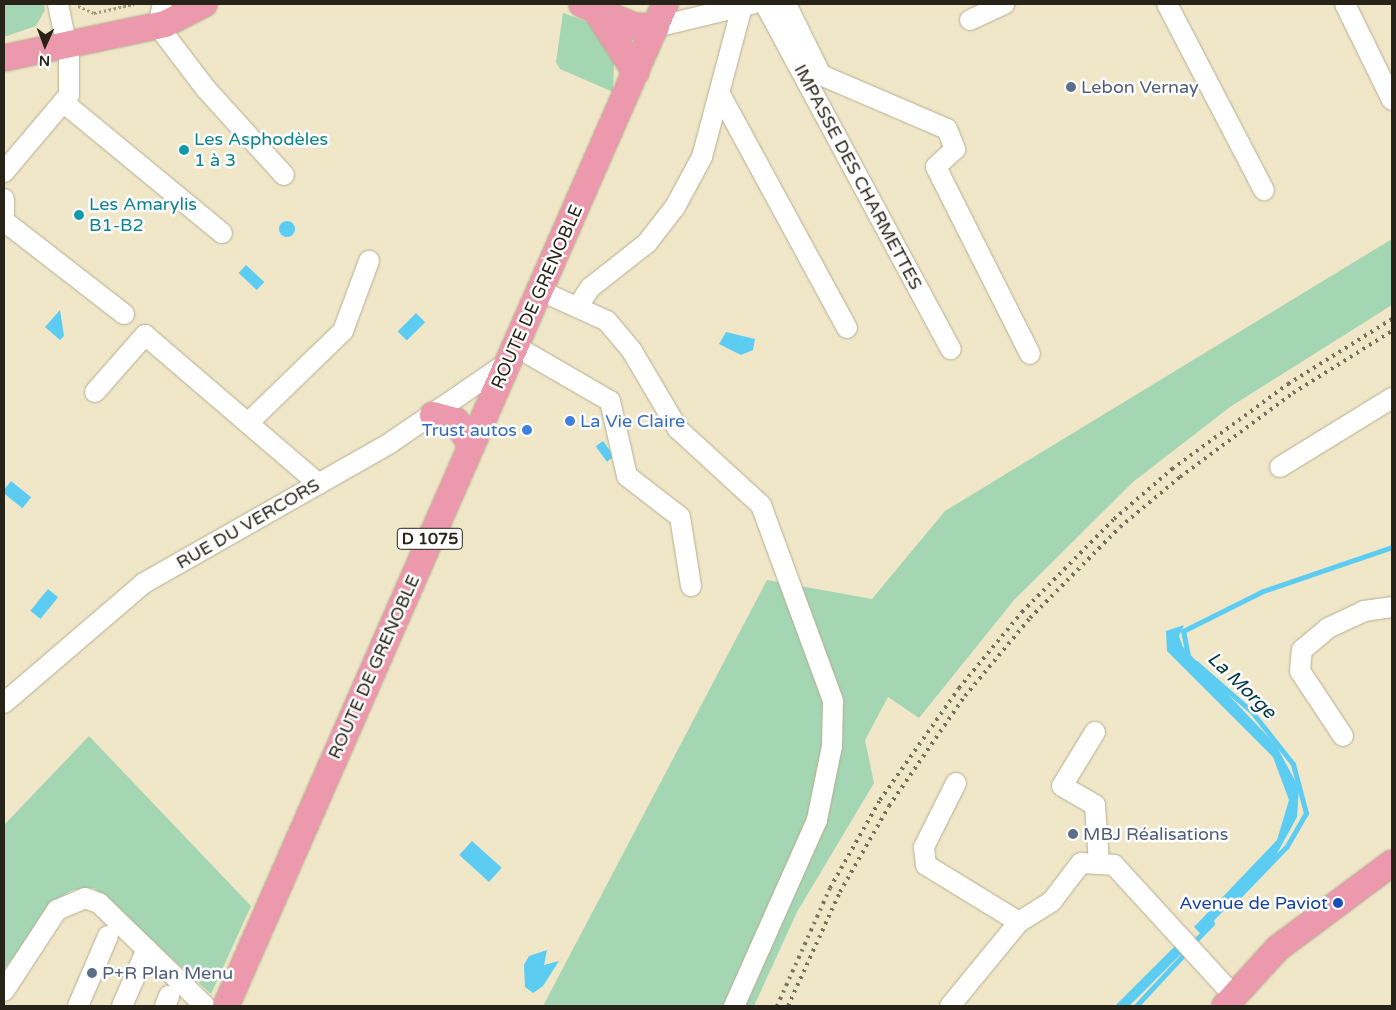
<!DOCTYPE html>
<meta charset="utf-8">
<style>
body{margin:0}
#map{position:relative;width:1396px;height:1010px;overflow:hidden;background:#f0e7c9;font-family:"Varela Round",sans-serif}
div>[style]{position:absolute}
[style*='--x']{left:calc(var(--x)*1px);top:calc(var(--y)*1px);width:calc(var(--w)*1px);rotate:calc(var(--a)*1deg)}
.green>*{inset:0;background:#a5d6b3}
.water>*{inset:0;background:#5dccf3;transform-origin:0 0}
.round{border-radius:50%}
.stream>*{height:5px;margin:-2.5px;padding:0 2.5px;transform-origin:2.5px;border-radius:2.5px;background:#5dccf3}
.path>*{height:3px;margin-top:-1.5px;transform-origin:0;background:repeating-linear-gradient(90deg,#a19a83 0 2.5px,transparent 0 5px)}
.roads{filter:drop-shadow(0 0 1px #b5ad90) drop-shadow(0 0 1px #b5ad90)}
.minor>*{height:20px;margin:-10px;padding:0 10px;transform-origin:10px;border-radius:10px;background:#fff}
.major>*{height:26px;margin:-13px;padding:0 13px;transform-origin:13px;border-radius:13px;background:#ec98ad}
.rail>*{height:4px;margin-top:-2px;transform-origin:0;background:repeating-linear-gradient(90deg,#76705e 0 2.5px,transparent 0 7.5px)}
.dots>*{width:14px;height:14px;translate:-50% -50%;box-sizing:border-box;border:2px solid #fff;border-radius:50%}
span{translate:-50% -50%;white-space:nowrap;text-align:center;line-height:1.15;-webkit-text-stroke:5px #fff;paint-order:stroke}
.shield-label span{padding:1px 4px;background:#fff;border:1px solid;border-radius:4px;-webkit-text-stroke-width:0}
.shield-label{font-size:16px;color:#272318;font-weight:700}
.service-label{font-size:18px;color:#4e5e75}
.left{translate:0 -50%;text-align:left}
.culture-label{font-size:18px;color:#0d838f}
.street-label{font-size:18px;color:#272318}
.shop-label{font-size:18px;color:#366cbe}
.right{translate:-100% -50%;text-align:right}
.transit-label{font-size:18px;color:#164399}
.water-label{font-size:19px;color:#013646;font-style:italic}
.frame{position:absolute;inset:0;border:5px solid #272318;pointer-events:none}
.north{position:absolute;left:20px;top:20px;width:50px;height:50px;-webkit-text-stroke:4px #fff;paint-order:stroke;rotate:182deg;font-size:14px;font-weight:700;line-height:20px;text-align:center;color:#272318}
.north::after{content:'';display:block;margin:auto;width:18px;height:22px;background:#272318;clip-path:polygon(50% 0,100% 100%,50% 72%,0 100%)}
</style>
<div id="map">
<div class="green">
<div style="clip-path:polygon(4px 4px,44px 4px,45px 10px,36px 26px,4px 37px)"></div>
<div style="clip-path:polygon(563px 13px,594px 24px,614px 59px,613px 92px,560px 69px,556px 62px)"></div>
<div style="clip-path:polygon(1392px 239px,1392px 305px,1230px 407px,1133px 482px,1014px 600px,919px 718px,888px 697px,865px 740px,874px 783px,797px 912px,754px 1006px,543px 1006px,767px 580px,872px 599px,945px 511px)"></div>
<div style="clip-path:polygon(89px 736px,251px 906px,211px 994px,94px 888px,73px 890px,60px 897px,4px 969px,4px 825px)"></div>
</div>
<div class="water">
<div class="round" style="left:279px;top:221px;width:16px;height:16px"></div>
<div style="left:246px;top:265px;width:25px;height:11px;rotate:43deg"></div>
<div style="clip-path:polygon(60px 310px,64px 336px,60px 340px,45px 327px)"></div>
<div style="left:416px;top:313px;width:13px;height:26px;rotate:45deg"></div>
<div style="clip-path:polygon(726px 332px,755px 339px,753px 350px,741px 355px,719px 344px)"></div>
<div style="left:603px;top:441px;width:19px;height:9px;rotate:54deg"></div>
<div style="left:11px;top:481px;width:26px;height:14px;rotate:39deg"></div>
<div style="left:48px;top:589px;width:13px;height:28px;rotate:39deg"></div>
<div style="clip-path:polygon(1184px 625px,1179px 636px,1183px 647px,1276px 745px,1299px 788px,1297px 817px,1274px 859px,1201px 934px,1194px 927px,1277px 840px,1289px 800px,1273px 757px,1167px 651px,1166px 631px)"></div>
<div style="left:472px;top:841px;width:40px;height:19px;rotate:42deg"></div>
<div style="left:1182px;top:939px;width:10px;height:97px;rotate:45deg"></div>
<div style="clip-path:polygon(547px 950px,544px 965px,559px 961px,543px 986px,533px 993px,525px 987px,524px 965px,529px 956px)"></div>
</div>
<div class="stream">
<div style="--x:1188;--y:656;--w:25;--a:-101"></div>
<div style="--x:1183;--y:631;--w:89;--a:-26.6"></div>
<div style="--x:1263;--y:591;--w:136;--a:-18.8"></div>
<div style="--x:1196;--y:663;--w:74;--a:41.2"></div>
<div style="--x:1252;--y:712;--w:66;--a:51.7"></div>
<div style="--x:1293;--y:764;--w:51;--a:75.1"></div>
<div style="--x:1306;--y:813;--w:39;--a:120"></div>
<div style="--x:1286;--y:847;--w:75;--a:133.9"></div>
<div style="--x:1192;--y:944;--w:29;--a:-46"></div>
<div style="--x:1136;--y:1006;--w:75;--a:-47.2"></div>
</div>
<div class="path">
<div style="--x:78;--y:6;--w:17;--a:24"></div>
<div style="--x:94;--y:13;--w:41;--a:-12.7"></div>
</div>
<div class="roads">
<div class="minor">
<div style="--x:765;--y:4;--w:392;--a:61.7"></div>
<div style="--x:786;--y:4;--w:79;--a:63.8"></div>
<div style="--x:821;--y:75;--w:137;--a:23.2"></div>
<div style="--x:947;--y:129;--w:22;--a:68"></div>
<div style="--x:955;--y:149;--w:26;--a:137"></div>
<div style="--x:936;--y:167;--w:209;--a:63.3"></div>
<div style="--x:1167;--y:4;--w:210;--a:62.5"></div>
<div style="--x:1345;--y:4;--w:107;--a:63.9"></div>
<div style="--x:162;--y:8;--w:18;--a:103"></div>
<div style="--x:158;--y:26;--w:79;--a:52.7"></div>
<div style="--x:206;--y:89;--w:116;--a:47.8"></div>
<div style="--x:970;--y:20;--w:38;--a:-25"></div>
<div style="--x:656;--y:27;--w:99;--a:-13.5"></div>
<div style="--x:721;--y:96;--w:264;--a:61.5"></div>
<div style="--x:63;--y:102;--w:206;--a:39.5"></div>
<div style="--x:4;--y:172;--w:101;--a:-49.8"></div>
<div style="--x:69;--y:95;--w:38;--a:-90"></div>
<div style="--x:69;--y:57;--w:54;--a:-101.7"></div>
<div style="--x:4;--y:199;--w:15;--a:90"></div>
<div style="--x:4;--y:221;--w:152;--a:37.8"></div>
<div style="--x:541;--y:291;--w:72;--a:24.4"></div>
<div style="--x:607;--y:321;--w:39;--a:50"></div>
<div style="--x:632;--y:351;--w:91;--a:59.5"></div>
<div style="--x:678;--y:429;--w:113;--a:42.5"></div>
<div style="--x:761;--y:505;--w:209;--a:69.8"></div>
<div style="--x:833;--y:701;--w:45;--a:91.3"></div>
<div style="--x:832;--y:746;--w:76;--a:101.5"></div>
<div style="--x:817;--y:820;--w:204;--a:114"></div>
<div style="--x:578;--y:306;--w:22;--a:-56"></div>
<div style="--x:590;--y:288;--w:73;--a:-38.3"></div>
<div style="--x:647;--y:243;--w:46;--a:-52.1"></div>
<div style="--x:675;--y:207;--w:57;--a:-61.6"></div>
<div style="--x:702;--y:157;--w:155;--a:-75.1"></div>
<div style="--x:515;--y:346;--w:110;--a:30.1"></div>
<div style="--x:610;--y:401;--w:77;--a:77.2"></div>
<div style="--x:627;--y:476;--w:67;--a:37.7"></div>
<div style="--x:680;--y:517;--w:70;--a:80.9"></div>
<div style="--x:95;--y:392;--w:76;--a:-48.7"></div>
<div style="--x:145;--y:335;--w:229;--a:40.6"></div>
<div style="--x:249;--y:422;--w:131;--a:-44.1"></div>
<div style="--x:343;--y:331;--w:75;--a:-69.6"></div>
<div style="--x:1280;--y:467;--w:132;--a:-31.6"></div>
<div style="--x:4;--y:703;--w:184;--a:-40.6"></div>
<div style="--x:144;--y:583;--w:283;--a:-29.6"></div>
<div style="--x:390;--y:443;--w:142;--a:-34.4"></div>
<div style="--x:1095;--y:732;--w:63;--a:121.4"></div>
<div style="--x:1062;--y:786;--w:38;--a:30"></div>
<div style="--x:1095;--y:805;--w:59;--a:86.1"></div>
<div style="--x:1343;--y:736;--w:78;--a:-123.5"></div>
<div style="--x:1300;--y:671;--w:21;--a:-85"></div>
<div style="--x:1302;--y:650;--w:34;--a:-40"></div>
<div style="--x:1328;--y:628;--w:40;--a:-25"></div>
<div style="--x:1364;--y:611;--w:28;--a:-8"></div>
<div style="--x:956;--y:783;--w:72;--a:116.6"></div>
<div style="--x:924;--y:847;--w:18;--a:84"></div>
<div style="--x:926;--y:865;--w:109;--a:31.5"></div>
<div style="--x:4;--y:991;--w:97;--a:-56.8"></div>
<div style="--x:57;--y:910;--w:30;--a:-23"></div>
<div style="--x:85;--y:898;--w:15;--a:20"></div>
<div style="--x:99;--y:903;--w:148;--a:44.2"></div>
<div style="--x:78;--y:1006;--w:76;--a:-66.8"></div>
<div style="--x:122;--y:1006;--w:62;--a:-66.3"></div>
<div style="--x:165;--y:1006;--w:11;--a:-68"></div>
<div style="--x:950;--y:1006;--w:109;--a:-50.6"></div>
<div style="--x:1019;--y:922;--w:39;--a:-32"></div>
<div style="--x:1052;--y:901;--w:48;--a:-52.7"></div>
<div style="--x:1081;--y:863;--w:33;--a:3"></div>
<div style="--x:1114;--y:865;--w:176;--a:47.5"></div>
</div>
<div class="major">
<div style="--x:582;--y:4;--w:56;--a:22.9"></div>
<div style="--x:634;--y:26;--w:22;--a:3"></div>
<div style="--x:597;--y:12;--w:72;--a:57.4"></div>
<div style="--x:4;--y:58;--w:165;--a:-11.9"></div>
<div style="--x:165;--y:24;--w:44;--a:-27.1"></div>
<div style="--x:433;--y:415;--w:24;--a:15"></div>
<div style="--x:456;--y:421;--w:28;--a:58"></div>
<div style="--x:226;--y:1006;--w:1094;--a:-66.34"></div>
<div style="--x:1225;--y:1006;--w:79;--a:-47.6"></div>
<div style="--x:1278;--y:948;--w:142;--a:-36.7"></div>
</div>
</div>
<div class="rail">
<div style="--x:777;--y:1006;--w:129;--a:-65.8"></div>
<div style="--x:830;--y:888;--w:101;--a:-60.4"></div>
<div style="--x:880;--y:800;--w:137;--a:-54.8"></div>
<div style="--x:959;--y:688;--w:99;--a:-50.3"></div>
<div style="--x:1022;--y:612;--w:131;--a:-45.3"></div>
<div style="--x:1114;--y:519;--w:77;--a:-40.8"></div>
<div style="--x:1172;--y:469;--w:144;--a:-36.2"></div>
<div style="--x:1288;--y:384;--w:123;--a:-32"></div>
<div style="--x:788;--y:1006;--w:125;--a:-65.5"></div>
<div style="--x:840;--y:892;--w:99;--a:-60.3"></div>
<div style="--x:889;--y:806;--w:134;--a:-55.4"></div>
<div style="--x:965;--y:696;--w:102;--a:-50.2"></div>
<div style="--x:1030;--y:618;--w:128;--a:-45.3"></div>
<div style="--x:1120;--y:527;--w:78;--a:-39.8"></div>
<div style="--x:1180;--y:477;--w:141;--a:-36.6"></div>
<div style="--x:1293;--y:393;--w:117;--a:-32.1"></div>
</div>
<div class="dots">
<div style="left:1071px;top:87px;background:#5c6f8a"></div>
<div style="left:184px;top:150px;background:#0f9aa8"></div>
<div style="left:79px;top:215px;background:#0f9aa8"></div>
<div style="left:570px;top:421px;background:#3f7fe0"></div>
<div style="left:527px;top:430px;background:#3f7fe0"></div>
<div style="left:1073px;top:834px;background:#5c6f8a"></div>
<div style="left:1338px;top:903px;background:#1a4fb4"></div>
<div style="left:92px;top:973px;background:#5c6f8a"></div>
</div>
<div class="shield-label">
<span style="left:430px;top:539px">D 1075</span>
</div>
<div class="service-label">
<span class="left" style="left:1081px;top:87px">Lebon Vernay</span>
<span class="left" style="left:1083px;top:834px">MBJ Réalisations</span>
<span class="left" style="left:102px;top:973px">P+R Plan Menu</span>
</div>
<div class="culture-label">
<span class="left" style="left:194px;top:150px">Les Asphodèles<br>1 à 3</span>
<span class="left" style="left:89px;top:215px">Les Amarylis<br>B1-B2</span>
</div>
<div class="street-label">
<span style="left:858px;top:177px;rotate:62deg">IMPASSE DES CHARMETTES</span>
<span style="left:537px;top:297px;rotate:-66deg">ROUTE DE GRENOBLE</span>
<span style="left:248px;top:524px;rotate:-30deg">RUE DU VERCORS</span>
<span style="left:374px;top:667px;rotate:-66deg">ROUTE DE GRENOBLE</span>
</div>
<div class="shop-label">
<span class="left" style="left:580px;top:421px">La Vie Claire</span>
<span class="right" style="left:517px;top:430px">Trust autos</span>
</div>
<div class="transit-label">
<span class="right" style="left:1328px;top:903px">Avenue de Paviot</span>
</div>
<div class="water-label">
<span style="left:1241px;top:686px;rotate:44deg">La Morge</span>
</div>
<div class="frame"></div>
<div class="north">N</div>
</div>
